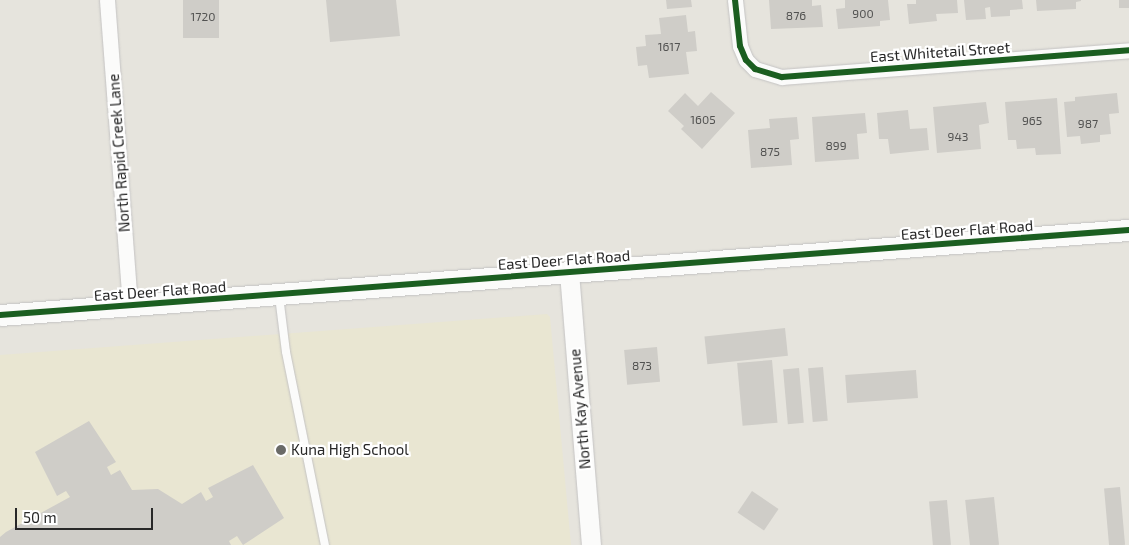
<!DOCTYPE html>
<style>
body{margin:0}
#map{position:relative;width:1129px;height:545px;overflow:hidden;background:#e6e4dd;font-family:"Exo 2",sans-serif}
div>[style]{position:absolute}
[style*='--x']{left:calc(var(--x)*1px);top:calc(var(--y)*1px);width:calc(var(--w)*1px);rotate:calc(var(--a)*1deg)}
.education>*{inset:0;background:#e9e6d2}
.building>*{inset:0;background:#cfcdc8;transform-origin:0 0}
.roads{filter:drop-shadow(0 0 1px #c4c3c3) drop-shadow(0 0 1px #c4c3c3)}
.service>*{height:8px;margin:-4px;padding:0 4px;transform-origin:4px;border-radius:4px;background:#fbfbfa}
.minor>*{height:15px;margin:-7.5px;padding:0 7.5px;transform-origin:7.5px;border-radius:7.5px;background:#fbfbfa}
.tertiary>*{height:19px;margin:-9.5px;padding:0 9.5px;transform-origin:9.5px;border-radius:9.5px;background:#fbfbfa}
.secondary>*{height:21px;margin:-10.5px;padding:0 10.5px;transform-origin:10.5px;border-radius:10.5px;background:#fbfbfa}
.cycleway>*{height:6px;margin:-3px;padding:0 3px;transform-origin:3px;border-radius:3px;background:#1b5e20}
.dots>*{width:14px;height:14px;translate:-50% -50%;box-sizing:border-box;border:2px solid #fff;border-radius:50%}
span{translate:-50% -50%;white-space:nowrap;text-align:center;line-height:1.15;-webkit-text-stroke:4.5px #fff;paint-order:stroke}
.number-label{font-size:12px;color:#525251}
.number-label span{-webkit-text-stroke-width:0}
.street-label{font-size:15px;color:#282828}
.poi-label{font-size:15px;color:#282828}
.left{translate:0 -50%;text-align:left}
.scale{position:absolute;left:15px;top:508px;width:138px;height:22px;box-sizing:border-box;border:2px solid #282828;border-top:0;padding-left:6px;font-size:15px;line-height:18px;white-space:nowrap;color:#282828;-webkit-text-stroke:4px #fff;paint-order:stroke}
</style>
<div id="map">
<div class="education">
<div style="clip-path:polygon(547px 314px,550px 317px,571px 545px,0 545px,0 355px)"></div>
</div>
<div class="building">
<div style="left:183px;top:0;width:36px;height:38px"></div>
<div style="clip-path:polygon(326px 0,396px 0,400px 36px,330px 42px)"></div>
<div style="clip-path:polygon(666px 0,691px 0,692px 7px,667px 9px)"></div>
<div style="clip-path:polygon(769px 0,812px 0,812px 6px,821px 5px,823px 27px,771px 29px)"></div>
<div style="clip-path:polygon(845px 0,888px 0,890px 20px,880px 21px,880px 26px,838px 29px,836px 9px,845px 8px)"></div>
<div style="clip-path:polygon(916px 0,957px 0,958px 13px,936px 14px,937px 21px,909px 24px,907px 4px,916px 4px)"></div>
<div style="clip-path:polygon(964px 0,1022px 0,1023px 9px,1010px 10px,1010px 16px,991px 17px,990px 7px,985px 8px,986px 19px,966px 20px)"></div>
<div style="clip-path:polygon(1036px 0,1081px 0,1081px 1px,1076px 2px,1076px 9px,1037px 11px)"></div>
<div style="left:1119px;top:0;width:10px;height:8px"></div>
<div style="clip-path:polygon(686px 15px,688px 32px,695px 31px,697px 51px,686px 52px,689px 74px,649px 78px,647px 65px,638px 66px,636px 47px,646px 46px,645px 35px,661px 34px,659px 18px)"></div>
<div style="clip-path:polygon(711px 92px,735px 113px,702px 149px,681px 129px,684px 126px,668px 111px,685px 93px,698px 106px)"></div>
<div style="clip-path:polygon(1117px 93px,1119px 113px,1109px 114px,1111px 134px,1100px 135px,1100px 142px,1081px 144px,1080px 136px,1067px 137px,1064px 102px,1075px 101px,1075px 97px)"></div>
<div style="clip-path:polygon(1057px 98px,1061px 154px,1036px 155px,1035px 148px,1017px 149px,1016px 140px,1008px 140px,1005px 102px)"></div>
<div style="clip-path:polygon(986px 102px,989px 123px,979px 125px,981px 149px,937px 153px,933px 107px)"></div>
<div style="clip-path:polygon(908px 110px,910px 129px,927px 128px,929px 150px,890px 154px,888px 139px,879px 139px,877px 113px)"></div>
<div style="clip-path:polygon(865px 113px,867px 133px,857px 134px,859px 159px,815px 162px,812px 117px)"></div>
<div style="clip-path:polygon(797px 117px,799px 139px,790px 140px,792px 165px,751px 168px,748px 130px,770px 128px,769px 119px)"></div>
<div style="left:785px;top:328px;width:28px;height:81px;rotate:84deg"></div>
<div style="left:657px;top:347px;width:35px;height:33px;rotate:85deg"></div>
<div style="left:772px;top:360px;width:63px;height:35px;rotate:85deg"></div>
<div style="left:823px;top:367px;width:54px;height:15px;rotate:85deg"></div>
<div style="left:799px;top:368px;width:55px;height:16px;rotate:85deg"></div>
<div style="left:916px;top:370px;width:28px;height:71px;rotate:86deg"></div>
<div style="clip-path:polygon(89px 421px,116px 462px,107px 467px,111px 475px,120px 470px,132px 490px,158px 489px,182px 504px,201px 492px,206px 501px,213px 497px,208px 488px,253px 465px,284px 518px,243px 545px,237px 536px,229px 541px,231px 545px,0 545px,0 537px,6px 532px,70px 497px,66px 491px,57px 496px,35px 452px)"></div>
<div style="left:1120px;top:487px;width:58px;height:16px;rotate:85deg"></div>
<div style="left:752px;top:491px;width:32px;height:26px;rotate:34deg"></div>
<div style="left:994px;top:497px;width:48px;height:29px;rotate:84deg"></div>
<div style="left:947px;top:500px;width:45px;height:18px;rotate:85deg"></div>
</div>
<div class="roads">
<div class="service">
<div style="--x:279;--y:296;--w:56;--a:82.9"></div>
<div style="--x:286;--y:352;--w:197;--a:78.6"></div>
</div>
<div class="minor">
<div style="--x:107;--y:0;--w:307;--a:85.7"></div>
<div style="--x:735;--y:0;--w:46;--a:83.8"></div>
<div style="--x:740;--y:46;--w:15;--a:67"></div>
<div style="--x:746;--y:60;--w:13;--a:45"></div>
<div style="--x:755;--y:69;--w:28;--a:17"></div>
<div style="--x:782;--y:77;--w:348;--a:-4.4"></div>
</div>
<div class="tertiary">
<div style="--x:569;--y:272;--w:274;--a:85.4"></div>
</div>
<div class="secondary">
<div style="--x:0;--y:315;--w:1132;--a:-4.31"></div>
</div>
</div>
<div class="cycleway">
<div style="--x:735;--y:0;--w:46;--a:83.8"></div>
<div style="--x:740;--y:46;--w:15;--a:67"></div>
<div style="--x:746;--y:60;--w:13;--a:45"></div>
<div style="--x:755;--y:69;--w:28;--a:17"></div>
<div style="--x:782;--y:77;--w:348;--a:-4.4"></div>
<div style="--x:0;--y:315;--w:1132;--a:-4.31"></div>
</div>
<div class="dots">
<div style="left:281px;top:450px;background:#6a6a67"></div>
</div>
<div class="number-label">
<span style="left:863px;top:14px">900</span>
<span style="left:796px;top:16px">876</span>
<span style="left:203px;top:17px">1720</span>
<span style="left:669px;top:47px">1617</span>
<span style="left:703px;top:120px">1605</span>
<span style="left:1032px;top:121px">965</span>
<span style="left:1088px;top:124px">987</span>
<span style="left:958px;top:137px">943</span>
<span style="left:836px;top:146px">899</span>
<span style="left:770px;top:152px">875</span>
<span style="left:642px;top:366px">873</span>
</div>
<div class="street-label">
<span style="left:940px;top:52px;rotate:-4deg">East Whitetail Street</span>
<span style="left:119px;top:153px;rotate:-94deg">North Rapid Creek Lane</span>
<span style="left:967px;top:230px;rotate:-4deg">East Deer Flat Road</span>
<span style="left:564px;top:260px;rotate:-4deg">East Deer Flat Road</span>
<span style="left:160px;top:291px;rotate:-4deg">East Deer Flat Road</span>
<span style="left:580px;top:409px;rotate:-95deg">North Kay Avenue</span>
</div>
<div class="poi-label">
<span class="left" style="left:291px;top:450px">Kuna High School</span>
</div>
<div class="scale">50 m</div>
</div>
